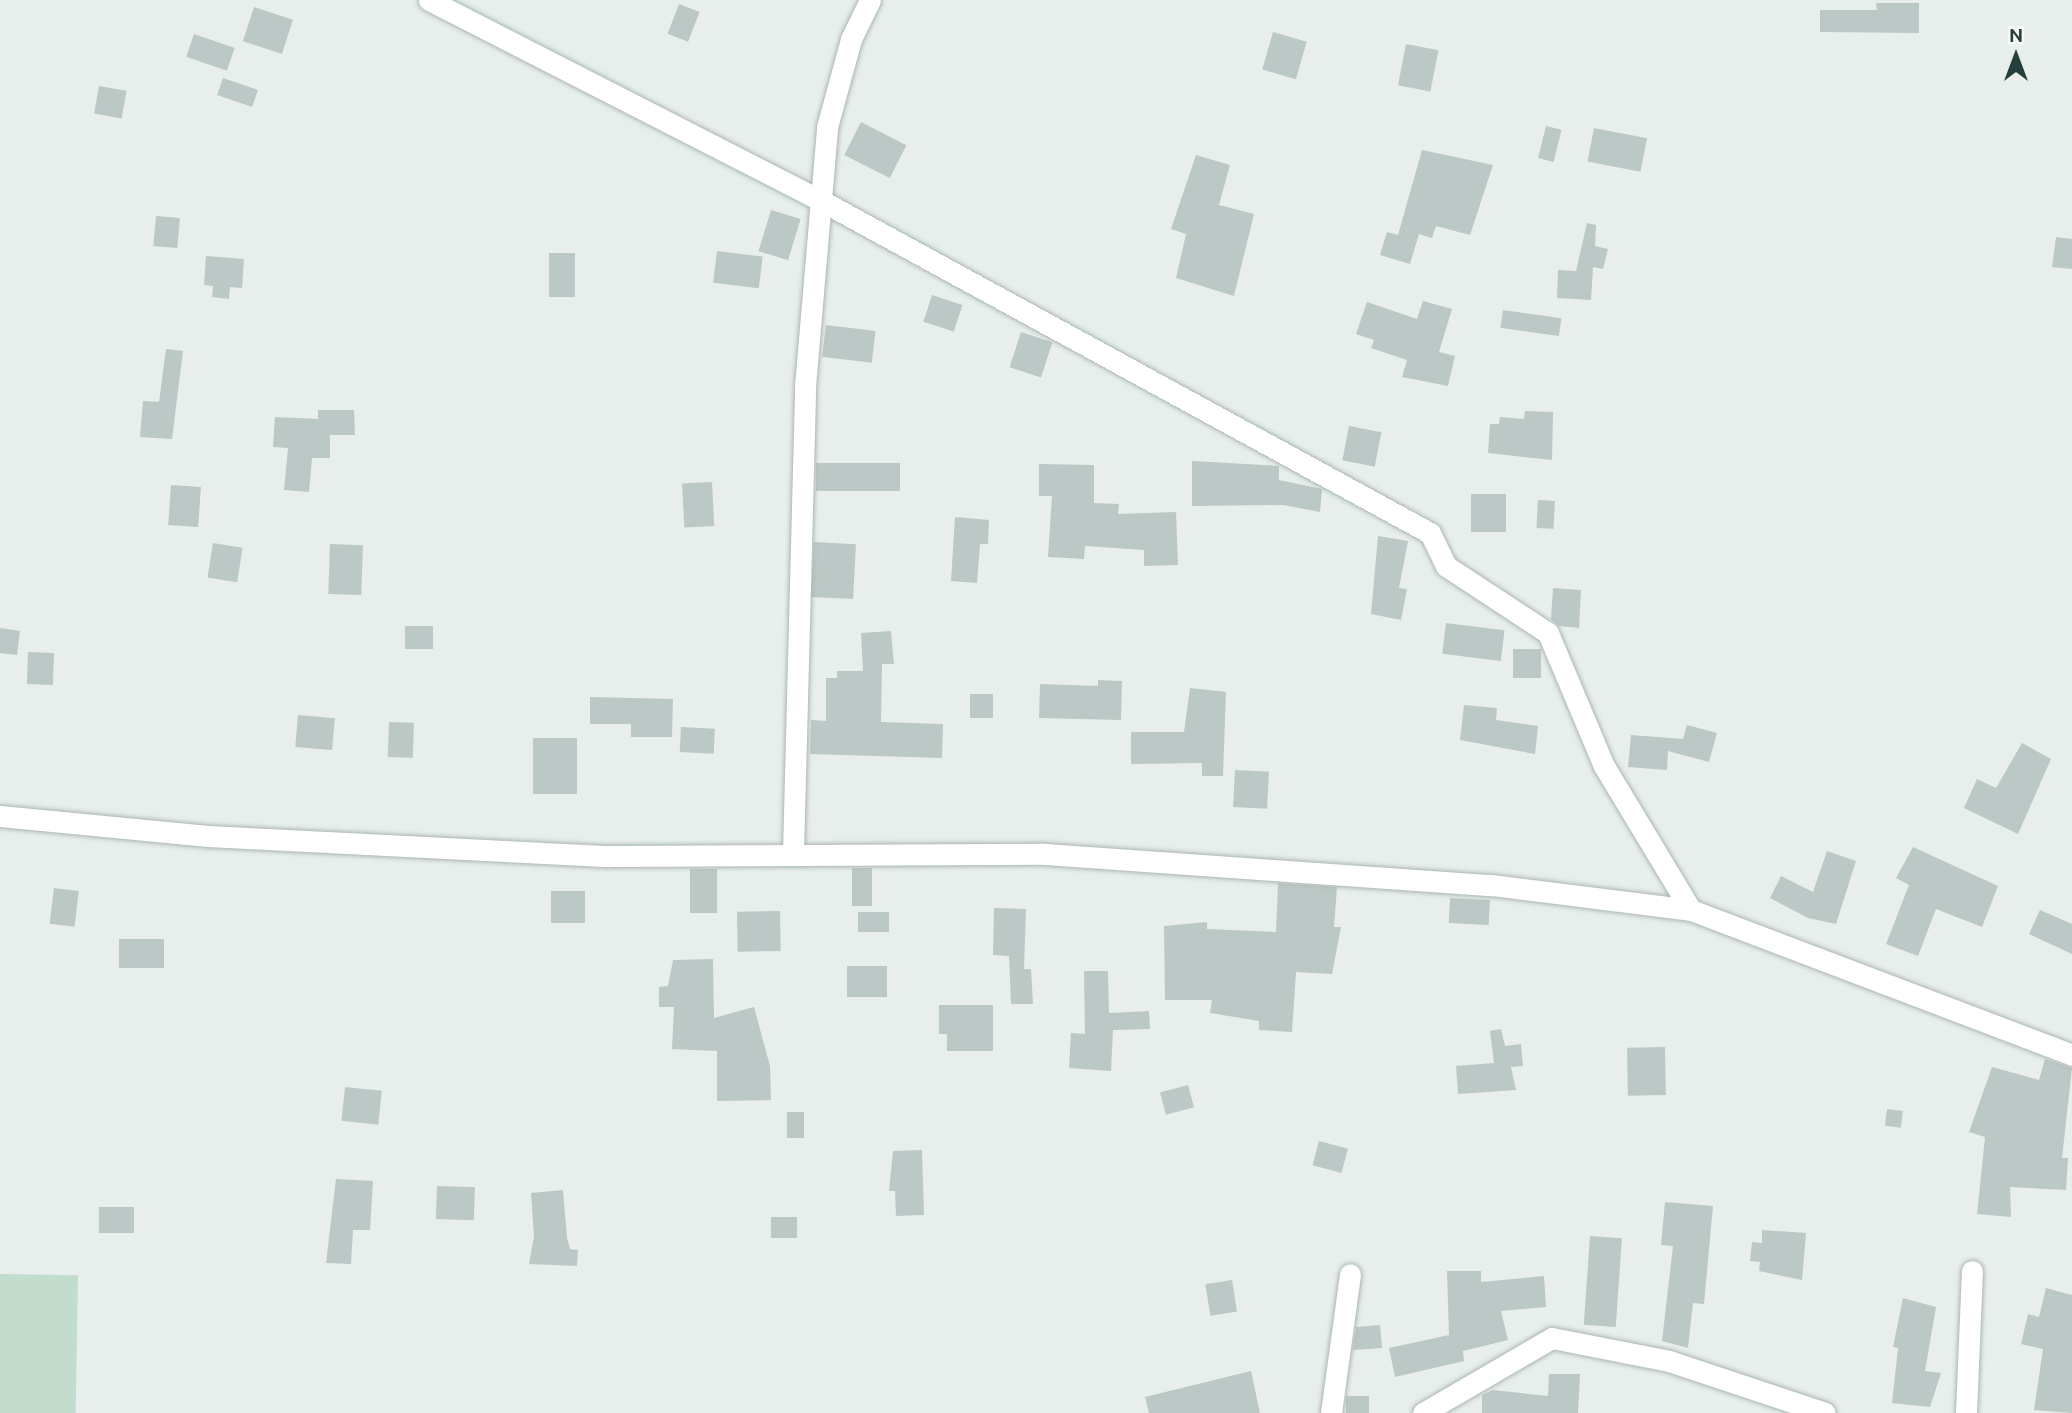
<!DOCTYPE html>
<style>
body{margin:0}
#map{position:relative;width:2072px;height:1413px;overflow:hidden;background:#e7eeec;font-family:Ubuntu,sans-serif}
div>[style]{position:absolute}
[style*='--x']{left:calc(var(--x)*1px);top:calc(var(--y)*1px);width:calc(var(--w)*1px);rotate:calc(var(--a)*1deg)}
.green>*{inset:0;background:#c2dccd;transform-origin:0 0}
.building>*{inset:0;background:#bcc8c5;transform-origin:0 0}
.roads{filter:drop-shadow(0 0 2px #aab6b4) drop-shadow(0 0 2px #aab6b4)}
.street>*{height:21px;margin:-10.5px;padding:0 10.5px;transform-origin:10.5px;border-radius:10.5px;background:#fff}
span{translate:-50% -50%;white-space:nowrap;text-align:center;line-height:1.15;-webkit-text-stroke:6px #f7faf9;paint-order:stroke}
.north{position:absolute;left:1981px;top:21px;width:70px;height:70px;-webkit-text-stroke:5px #f7faf9;paint-order:stroke;rotate:0deg;font-size:19px;font-weight:700;line-height:28px;text-align:center;color:#273e3c}
.north::after{content:'';display:block;margin:auto;width:24px;height:32px;background:#273e3c;clip-path:polygon(50% 0,100% 100%,50% 72%,0 100%)}
</style>
<div id="map">
<div class="green">
<div style="left:0;top:1274px;width:78px;height:139px;rotate:1deg"></div>
</div>
<div class="building">
<div style="clip-path:polygon(1876px 3px,1919px 3px,1919px 33px,1820px 32px,1820px 10px,1877px 10px)"></div>
<div style="left:679px;top:4px;width:22px;height:32px;rotate:21deg"></div>
<div style="left:254px;top:7px;width:41px;height:36px;rotate:18deg"></div>
<div style="left:1273px;top:32px;width:35px;height:39px;rotate:16deg"></div>
<div style="left:194px;top:34px;width:43px;height:24px;rotate:19deg"></div>
<div style="left:1406px;top:44px;width:33px;height:42px;rotate:11deg"></div>
<div style="left:223px;top:78px;width:37px;height:18px;rotate:19deg"></div>
<div style="left:99px;top:86px;width:28px;height:28px;rotate:10deg"></div>
<div style="left:861px;top:122px;width:51px;height:37px;rotate:27deg"></div>
<div style="left:1546px;top:126px;width:16px;height:33px;rotate:14deg"></div>
<div style="left:1594px;top:128px;width:54px;height:34px;rotate:11deg"></div>
<div style="clip-path:polygon(1422px 150px,1493px 165px,1470px 235px,1436px 226px,1432px 238px,1419px 234px,1410px 264px,1380px 255px,1387px 232px,1398px 235px)"></div>
<div style="clip-path:polygon(1196px 155px,1230px 165px,1219px 205px,1254px 214px,1234px 296px,1176px 278px,1186px 234px,1171px 229px)"></div>
<div style="left:771px;top:210px;width:31px;height:43px;rotate:17deg"></div>
<div style="left:156px;top:216px;width:24px;height:30px;rotate:5deg"></div>
<div style="clip-path:polygon(1587px 223px,1596px 225px,1595px 246px,1608px 249px,1603px 269px,1593px 267px,1591px 300px,1557px 298px,1558px 270px,1576px 271px)"></div>
<div style="clip-path:polygon(2056px 237px,2072px 239px,2072px 269px,2052px 267px)"></div>
<div style="left:717px;top:251px;width:46px;height:32px;rotate:7deg"></div>
<div style="left:549px;top:253px;width:26px;height:44px"></div>
<div style="clip-path:polygon(206px 256px,244px 259px,242px 288px,230px 287px,229px 299px,212px 297px,213px 286px,204px 285px)"></div>
<div style="left:932px;top:295px;width:32px;height:28px;rotate:18deg"></div>
<div style="clip-path:polygon(1423px 301px,1452px 309px,1439px 352px,1455px 356px,1448px 386px,1402px 377px,1407px 360px,1371px 348px,1374px 340px,1356px 334px,1367px 302px,1417px 319px)"></div>
<div style="left:1503px;top:310px;width:59px;height:18px;rotate:8deg"></div>
<div style="left:826px;top:325px;width:50px;height:32px;rotate:7deg"></div>
<div style="left:1021px;top:332px;width:33px;height:37px;rotate:18deg"></div>
<div style="clip-path:polygon(166px 349px,183px 351px,172px 439px,140px 437px,143px 401px,159px 402px)"></div>
<div style="clip-path:polygon(318px 410px,354px 410px,355px 435px,330px 435px,330px 458px,312px 458px,309px 492px,284px 490px,288px 448px,273px 447px,275px 417px,318px 419px)"></div>
<div style="clip-path:polygon(1525px 411px,1553px 412px,1552px 460px,1488px 453px,1490px 424px,1499px 424px,1500px 417px,1524px 419px)"></div>
<div style="left:1349px;top:426px;width:33px;height:35px;rotate:11deg"></div>
<div style="clip-path:polygon(1192px 461px,1279px 466px,1279px 480px,1322px 489px,1320px 512px,1283px 505px,1192px 506px)"></div>
<div style="left:816px;top:463px;width:84px;height:28px"></div>
<div style="clip-path:polygon(1039px 464px,1094px 465px,1094px 503px,1119px 504px,1118px 514px,1176px 512px,1178px 565px,1144px 566px,1144px 550px,1085px 546px,1084px 559px,1048px 557px,1052px 496px,1039px 496px)"></div>
<div style="left:712px;top:482px;width:44px;height:30px;rotate:87deg"></div>
<div style="left:171px;top:485px;width:30px;height:40px;rotate:4deg"></div>
<div style="left:1471px;top:494px;width:35px;height:38px"></div>
<div style="left:1538px;top:500px;width:17px;height:28px;rotate:3deg"></div>
<div style="clip-path:polygon(955px 517px,989px 520px,988px 544px,980px 544px,977px 583px,951px 581px)"></div>
<div style="clip-path:polygon(1378px 536px,1408px 541px,1399px 588px,1407px 589px,1401px 620px,1371px 614px)"></div>
<div style="left:814px;top:542px;width:42px;height:55px;rotate:3deg"></div>
<div style="left:213px;top:543px;width:30px;height:35px;rotate:9deg"></div>
<div style="left:330px;top:544px;width:33px;height:50px;rotate:2deg"></div>
<div style="clip-path:polygon(1553px 588px,1581px 590px,1579px 628px,1559px 626px,1551px 619px)"></div>
<div style="left:1446px;top:623px;width:59px;height:31px;rotate:7deg"></div>
<div style="left:405px;top:626px;width:28px;height:23px"></div>
<div style="clip-path:polygon(0 628px,20px 631px,17px 655px,0 653px)"></div>
<div style="clip-path:polygon(891px 631px,894px 664px,882px 664px,881px 722px,943px 724px,942px 758px,810px 754px,811px 720px,826px 721px,826px 678px,837px 678px,837px 671px,863px 671px,861px 633px)"></div>
<div style="left:1513px;top:649px;width:28px;height:29px"></div>
<div style="left:28px;top:652px;width:26px;height:32px;rotate:2deg"></div>
<div style="clip-path:polygon(1098px 680px,1122px 681px,1121px 720px,1039px 718px,1040px 684px,1098px 686px)"></div>
<div style="clip-path:polygon(1190px 688px,1226px 692px,1223px 776px,1202px 776px,1202px 763px,1131px 764px,1131px 732px,1184px 732px)"></div>
<div style="left:970px;top:694px;width:23px;height:24px"></div>
<div style="clip-path:polygon(590px 697px,673px 699px,672px 737px,631px 737px,631px 724px,590px 724px)"></div>
<div style="clip-path:polygon(1464px 705px,1497px 708px,1496px 720px,1538px 726px,1535px 754px,1460px 740px)"></div>
<div style="left:298px;top:715px;width:37px;height:32px;rotate:5deg"></div>
<div style="left:389px;top:722px;width:25px;height:35px;rotate:2deg"></div>
<div style="clip-path:polygon(1687px 725px,1717px 733px,1709px 762px,1668px 751px,1667px 770px,1628px 767px,1631px 735px,1683px 739px)"></div>
<div style="left:681px;top:727px;width:34px;height:25px;rotate:3deg"></div>
<div style="left:533px;top:738px;width:44px;height:56px"></div>
<div style="clip-path:polygon(2022px 743px,2051px 759px,2018px 834px,1964px 808px,1977px 779px,1996px 788px)"></div>
<div style="left:1235px;top:770px;width:34px;height:37px;rotate:3deg"></div>
<div style="clip-path:polygon(1913px 847px,1998px 886px,1982px 927px,1936px 909px,1918px 956px,1886px 944px,1909px 885px,1896px 878px)"></div>
<div style="clip-path:polygon(1827px 851px,1856px 861px,1836px 924px,1808px 918px,1770px 898px,1781px 876px,1813px 892px)"></div>
<div style="left:852px;top:868px;width:20px;height:38px"></div>
<div style="left:690px;top:869px;width:27px;height:44px"></div>
<div style="clip-path:polygon(1278px 883px,1337px 887px,1334px 927px,1341px 927px,1332px 974px,1296px 972px,1292px 1032px,1259px 1030px,1259px 1021px,1210px 1013px,1212px 1000px,1165px 1000px,1164px 926px,1207px 922px,1207px 929px,1276px 932px)"></div>
<div style="left:54px;top:888px;width:25px;height:36px;rotate:7deg"></div>
<div style="left:585px;top:891px;width:32px;height:34px;rotate:90deg"></div>
<div style="left:1450px;top:898px;width:40px;height:25px;rotate:3deg"></div>
<div style="clip-path:polygon(994px 908px,1026px 909px,1024px 969px,1031px 969px,1033px 1004px,1011px 1004px,1009px 956px,993px 955px)"></div>
<div style="clip-path:polygon(2040px 910px,2072px 924px,2072px 954px,2029px 934px)"></div>
<div style="left:780px;top:911px;width:40px;height:43px;rotate:89deg"></div>
<div style="left:858px;top:912px;width:31px;height:20px"></div>
<div style="left:119px;top:939px;width:45px;height:29px"></div>
<div style="clip-path:polygon(713px 959px,714px 1018px,754px 1007px,770px 1066px,771px 1100px,717px 1101px,717px 1051px,672px 1049px,674px 1007px,659px 1007px,659px 987px,668px 986px,673px 960px)"></div>
<div style="left:847px;top:966px;width:40px;height:31px"></div>
<div style="clip-path:polygon(1084px 971px,1108px 971px,1109px 1013px,1149px 1011px,1150px 1029px,1113px 1030px,1111px 1071px,1069px 1068px,1071px 1033px,1085px 1034px)"></div>
<div style="clip-path:polygon(939px 1005px,993px 1005px,993px 1051px,947px 1051px,947px 1034px,939px 1034px)"></div>
<div style="clip-path:polygon(1501px 1029px,1505px 1046px,1521px 1044px,1523px 1066px,1511px 1067px,1516px 1090px,1458px 1094px,1456px 1066px,1494px 1063px,1490px 1031px)"></div>
<div style="left:1665px;top:1047px;width:48px;height:38px;rotate:89deg"></div>
<div style="clip-path:polygon(2045px 1059px,2072px 1068px,2062px 1158px,2068px 1158px,2066px 1190px,2010px 1187px,2011px 1217px,1977px 1214px,1985px 1137px,1969px 1132px,1992px 1067px,2039px 1080px)"></div>
<div style="left:1188px;top:1085px;width:23px;height:29px;rotate:75deg"></div>
<div style="left:345px;top:1087px;width:37px;height:34px;rotate:6deg"></div>
<div style="left:1887px;top:1109px;width:16px;height:17px;rotate:7deg"></div>
<div style="left:787px;top:1112px;width:17px;height:26px"></div>
<div style="left:1319px;top:1141px;width:30px;height:25px;rotate:15deg"></div>
<div style="clip-path:polygon(922px 1150px,924px 1215px,896px 1216px,895px 1191px,889px 1191px,893px 1151px)"></div>
<div style="clip-path:polygon(336px 1179px,373px 1181px,370px 1230px,353px 1230px,351px 1264px,326px 1263px)"></div>
<div style="left:437px;top:1186px;width:38px;height:33px;rotate:2deg"></div>
<div style="clip-path:polygon(563px 1190px,567px 1238px,570px 1249px,578px 1250px,577px 1266px,529px 1264px,534px 1236px,531px 1193px)"></div>
<div style="clip-path:polygon(1665px 1202px,1713px 1206px,1704px 1304px,1693px 1303px,1688px 1348px,1662px 1341px,1673px 1246px,1661px 1245px)"></div>
<div style="left:99px;top:1207px;width:35px;height:26px"></div>
<div style="left:771px;top:1217px;width:26px;height:21px"></div>
<div style="clip-path:polygon(1762px 1230px,1806px 1233px,1802px 1280px,1759px 1271px,1760px 1262px,1750px 1261px,1752px 1242px,1762px 1243px)"></div>
<div style="left:1590px;top:1236px;width:32px;height:89px;rotate:4deg"></div>
<div style="clip-path:polygon(1447px 1271px,1481px 1271px,1481px 1282px,1544px 1276px,1546px 1307px,1501px 1311px,1508px 1340px,1463px 1351px,1464px 1361px,1395px 1377px,1389px 1348px,1449px 1335px)"></div>
<div style="left:1232px;top:1280px;width:32px;height:27px;rotate:81deg"></div>
<div style="clip-path:polygon(2046px 1288px,2072px 1295px,2072px 1413px,2034px 1410px,2043px 1349px,2021px 1344px,2028px 1314px,2039px 1317px)"></div>
<div style="clip-path:polygon(1903px 1298px,1936px 1307px,1925px 1371px,1941px 1373px,1930px 1407px,1892px 1403px,1898px 1348px,1893px 1347px)"></div>
<div style="clip-path:polygon(1380px 1325px,1382px 1348px,1353px 1350px,1356px 1327px)"></div>
<div style="clip-path:polygon(1251px 1371px,1260px 1413px,1149px 1413px,1145px 1397px)"></div>
<div style="clip-path:polygon(1549px 1374px,1580px 1374px,1578px 1413px,1482px 1413px,1482px 1395px,1493px 1390px,1548px 1396px)"></div>
<div style="left:1369px;top:1396px;width:17px;height:23px;rotate:90deg"></div>
</div>
<div class="roads">
<div class="street">
<div style="--x:429;--y:0;--w:439;--a:27.1"></div>
<div style="--x:820;--y:200;--w:695;--a:28.63"></div>
<div style="--x:1430;--y:533;--w:37;--a:64"></div>
<div style="--x:1446;--y:566;--w:122;--a:33.3"></div>
<div style="--x:1548;--y:633;--w:144;--a:67.2"></div>
<div style="--x:1604;--y:766;--w:168;--a:58.9"></div>
<div style="--x:0;--y:816;--w:209;--a:5.5"></div>
<div style="--x:208;--y:836;--w:401;--a:2.9"></div>
<div style="--x:609;--y:856;--w:436;--a:-0.3"></div>
<div style="--x:1045;--y:854;--w:447;--a:4"></div>
<div style="--x:1491;--y:885;--w:202;--a:7.1"></div>
<div style="--x:1691;--y:910;--w:408;--a:20.8"></div>
<div style="--x:793;--y:852;--w:466;--a:-88.5"></div>
<div style="--x:805;--y:386;--w:260;--a:-85.1"></div>
<div style="--x:827;--y:127;--w:91;--a:-74.7"></div>
<div style="--x:851;--y:39;--w:43;--a:-64"></div>
<div style="--x:1331;--y:1413;--w:140;--a:-82.2"></div>
<div style="--x:1423;--y:1413;--w:149;--a:-30.2"></div>
<div style="--x:1552;--y:1338;--w:119;--a:11.1"></div>
<div style="--x:1669;--y:1361;--w:164;--a:18.4"></div>
<div style="--x:1966;--y:1413;--w:142;--a:-87.6"></div>
</div>
</div>
<div class="north">N</div>
</div>
